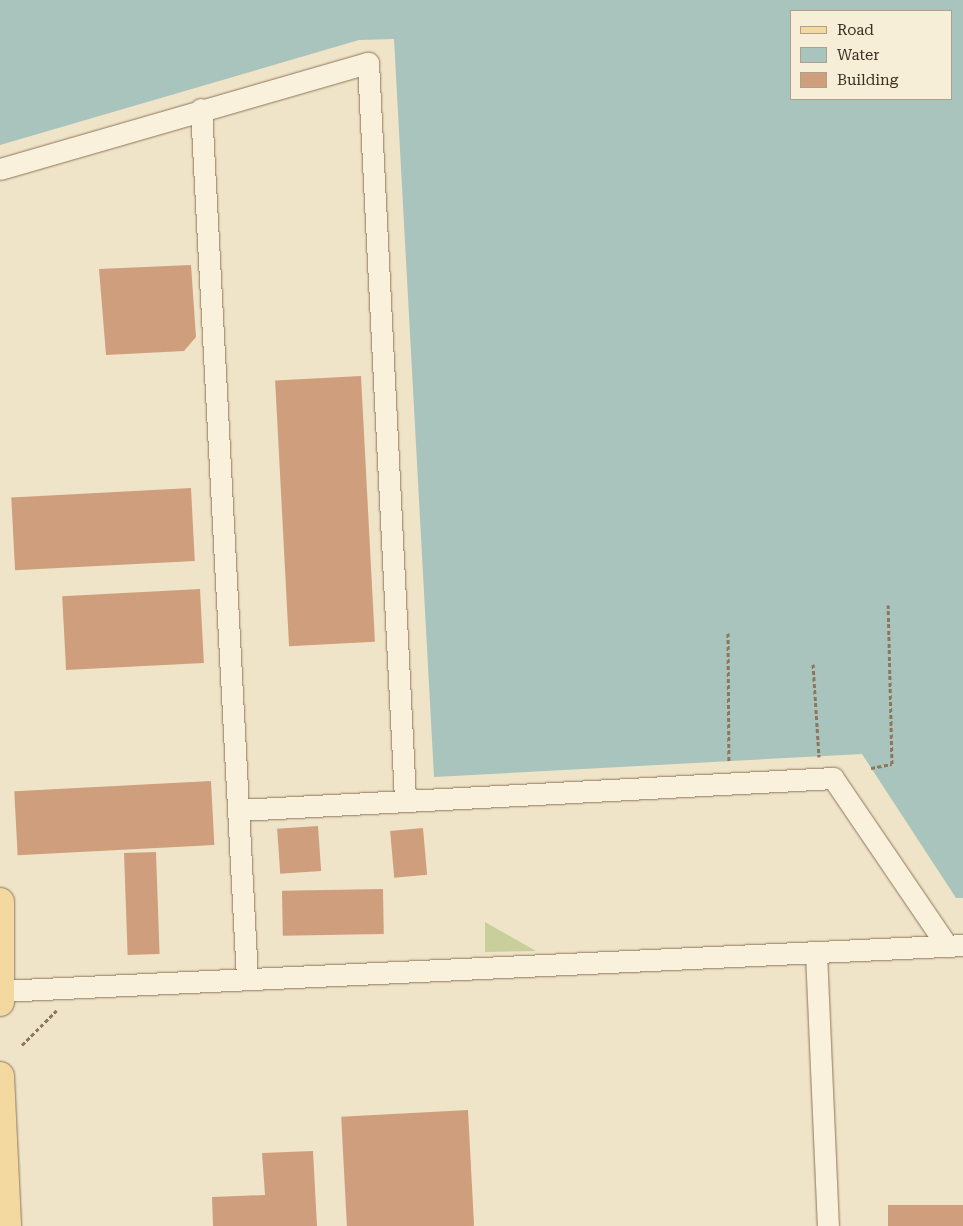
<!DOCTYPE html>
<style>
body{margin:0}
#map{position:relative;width:963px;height:1226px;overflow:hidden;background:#f0e4c8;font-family:"Roboto Serif",serif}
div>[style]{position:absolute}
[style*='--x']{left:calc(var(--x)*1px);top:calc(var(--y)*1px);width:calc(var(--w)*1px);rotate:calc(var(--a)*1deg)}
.green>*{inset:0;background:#c9cf9b}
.water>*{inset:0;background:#a9c4bc}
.building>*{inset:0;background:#cf9f7d;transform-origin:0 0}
.path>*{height:3px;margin-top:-1.5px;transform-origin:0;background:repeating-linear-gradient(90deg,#8d765c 0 4px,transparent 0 6.5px)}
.roads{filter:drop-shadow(0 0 1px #8d765c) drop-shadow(0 0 1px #8d765c)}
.street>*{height:21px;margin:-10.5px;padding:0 10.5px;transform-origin:10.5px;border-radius:10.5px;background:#faf1dc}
.primary>*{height:28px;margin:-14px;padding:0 14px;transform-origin:14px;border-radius:14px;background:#f3d9a0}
span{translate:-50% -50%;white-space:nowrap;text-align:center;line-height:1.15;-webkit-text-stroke:4px #f7eed8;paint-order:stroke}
.legend{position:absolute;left:790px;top:10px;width:162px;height:90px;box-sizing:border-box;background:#f7eed8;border:1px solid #ada18e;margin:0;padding:6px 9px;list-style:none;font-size:15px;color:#3d2e20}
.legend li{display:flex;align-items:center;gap:10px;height:25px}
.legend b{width:25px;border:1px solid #ada18e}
</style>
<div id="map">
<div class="green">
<div style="clip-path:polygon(485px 922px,536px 951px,485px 952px)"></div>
</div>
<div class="water">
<div style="clip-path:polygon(evenodd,0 0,963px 0,963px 898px,956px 898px,862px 754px,434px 777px,394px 39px,359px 40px,0 145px,0 0,792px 11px,952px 11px,952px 99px,792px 99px,792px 11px)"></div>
</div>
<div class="building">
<div style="clip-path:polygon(191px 265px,196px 337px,184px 351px,106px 355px,99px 269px)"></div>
<div style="left:361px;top:376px;width:266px;height:86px;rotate:87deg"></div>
<div style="left:191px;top:488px;width:73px;height:180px;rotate:87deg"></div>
<div style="left:200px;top:589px;width:74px;height:138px;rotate:87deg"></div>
<div style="left:211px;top:781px;width:64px;height:197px;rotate:87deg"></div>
<div style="left:318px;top:826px;width:45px;height:41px;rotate:86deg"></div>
<div style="left:423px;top:828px;width:47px;height:33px;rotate:85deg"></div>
<div style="left:156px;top:852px;width:102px;height:32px;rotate:88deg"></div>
<div style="left:383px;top:889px;width:45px;height:101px;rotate:89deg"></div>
<div style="left:468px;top:1110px;width:116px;height:127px;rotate:87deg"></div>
<div style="clip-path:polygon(313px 1151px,317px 1226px,213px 1226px,212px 1197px,265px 1195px,262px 1153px)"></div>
<div style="left:963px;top:1205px;width:21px;height:75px;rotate:90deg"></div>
</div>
<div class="path">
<div style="--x:728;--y:633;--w:128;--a:89.6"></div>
<div style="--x:813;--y:664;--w:93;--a:86.3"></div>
<div style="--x:871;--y:768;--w:21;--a:-11"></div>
<div style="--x:892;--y:764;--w:159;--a:-91.4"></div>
<div style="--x:22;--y:1045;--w:49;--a:-45"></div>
</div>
<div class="roads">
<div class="street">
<div style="--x:201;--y:109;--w:871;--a:86.97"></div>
<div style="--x:0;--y:169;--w:383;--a:-16.1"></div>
<div style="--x:368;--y:63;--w:737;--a:87.12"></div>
<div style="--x:239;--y:810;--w:595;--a:-3.08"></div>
<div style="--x:833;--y:778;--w:203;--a:55.8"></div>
<div style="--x:816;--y:953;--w:273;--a:87.5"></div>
<div style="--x:0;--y:991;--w:964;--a:-2.73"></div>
</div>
<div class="primary">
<div style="--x:0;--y:902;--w:100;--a:90"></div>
<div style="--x:0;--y:1076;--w:150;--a:87.3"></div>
</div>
</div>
<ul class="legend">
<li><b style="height:6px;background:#f3d9a0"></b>Road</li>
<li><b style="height:14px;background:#a9c4bc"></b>Water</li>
<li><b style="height:14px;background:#cf9f7d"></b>Building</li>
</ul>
</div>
